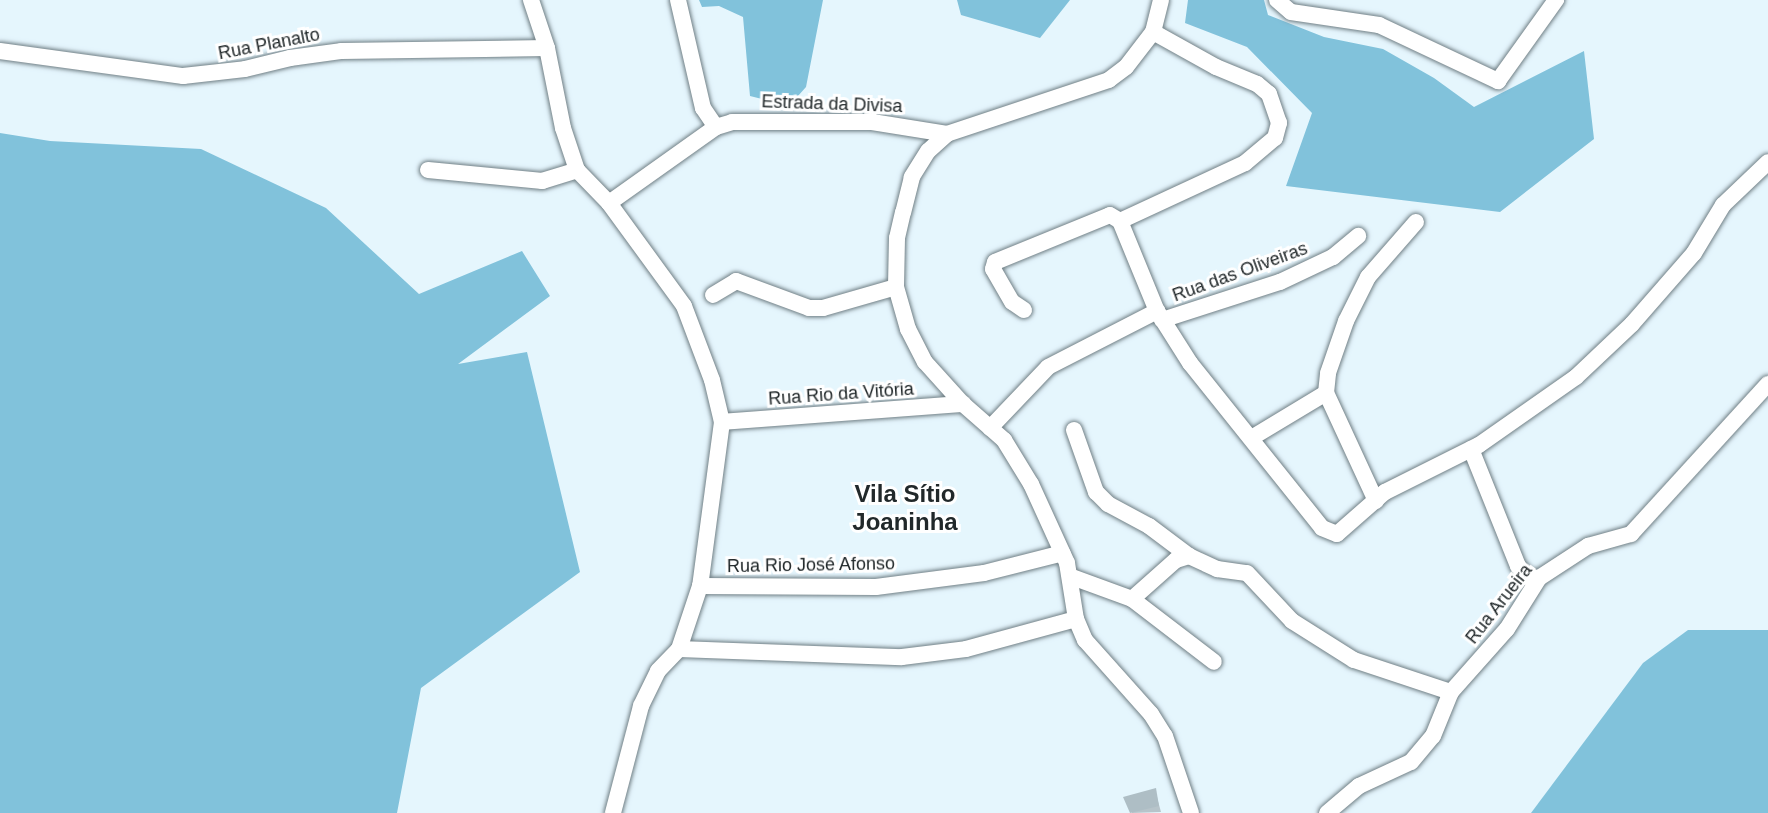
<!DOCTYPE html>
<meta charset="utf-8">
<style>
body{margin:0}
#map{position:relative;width:1768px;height:813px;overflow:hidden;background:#e5f6fd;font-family:Arial,sans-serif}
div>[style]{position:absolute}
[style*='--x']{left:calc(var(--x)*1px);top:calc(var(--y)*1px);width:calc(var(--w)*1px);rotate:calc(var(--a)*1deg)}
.forest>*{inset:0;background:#81c2db}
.shadow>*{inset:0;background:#0003}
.building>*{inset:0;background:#aebec5}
.roads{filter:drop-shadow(0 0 2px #707f85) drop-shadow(0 0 2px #707f85)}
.minor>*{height:16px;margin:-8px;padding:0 8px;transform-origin:8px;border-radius:8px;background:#fff}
span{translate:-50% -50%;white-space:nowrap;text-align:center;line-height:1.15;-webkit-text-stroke:6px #fff;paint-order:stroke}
.street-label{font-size:18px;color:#21282a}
.district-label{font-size:24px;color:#21282a;font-weight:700}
</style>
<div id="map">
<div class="forest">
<div style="clip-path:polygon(699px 0,823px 0,806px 87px,789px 106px,750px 96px,743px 17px,719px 6px,702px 7px)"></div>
<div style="clip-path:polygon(957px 0,1070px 0,1040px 38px,961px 15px)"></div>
<div style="clip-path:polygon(1188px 0,1264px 0,1268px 15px,1324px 37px,1383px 49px,1434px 78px,1474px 107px,1584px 51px,1594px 139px,1500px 212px,1286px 186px,1312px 113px,1247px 47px,1185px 23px)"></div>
<div style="clip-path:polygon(0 133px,50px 141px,201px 149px,326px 208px,419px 294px,522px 251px,550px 296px,458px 364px,527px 352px,580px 572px,421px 688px,397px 813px,0 813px)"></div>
<div style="clip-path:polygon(1688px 630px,1768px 630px,1768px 813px,1531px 813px,1643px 663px)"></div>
</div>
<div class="shadow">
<div style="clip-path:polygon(1155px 790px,1161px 812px,1132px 813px,1125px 798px)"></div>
</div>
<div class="building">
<div style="clip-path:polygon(1156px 788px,1159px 806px,1130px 813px,1123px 797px)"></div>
</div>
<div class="roads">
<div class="minor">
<div style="--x:531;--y:0;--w:51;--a:71.6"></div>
<div style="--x:547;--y:48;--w:82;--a:78.7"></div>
<div style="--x:563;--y:128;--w:44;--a:71.6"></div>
<div style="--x:577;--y:170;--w:46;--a:45.9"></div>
<div style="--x:609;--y:203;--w:127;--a:53.9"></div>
<div style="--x:684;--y:306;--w:79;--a:69.3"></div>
<div style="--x:712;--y:380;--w:43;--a:76.6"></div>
<div style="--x:722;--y:422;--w:165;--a:97.6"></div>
<div style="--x:700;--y:586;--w:66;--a:108.4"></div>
<div style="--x:679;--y:649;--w:30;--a:134"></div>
<div style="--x:658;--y:671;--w:39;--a:116"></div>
<div style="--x:641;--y:706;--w:111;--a:104.7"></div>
<div style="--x:678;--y:0;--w:111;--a:77"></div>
<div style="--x:703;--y:108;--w:23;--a:56"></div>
<div style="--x:1161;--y:0;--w:33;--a:104"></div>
<div style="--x:1153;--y:32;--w:44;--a:127.6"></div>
<div style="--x:1126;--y:67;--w:21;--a:143"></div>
<div style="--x:1109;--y:80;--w:171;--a:161.6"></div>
<div style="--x:947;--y:134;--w:25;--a:138"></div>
<div style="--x:928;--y:151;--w:31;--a:122"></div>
<div style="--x:912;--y:177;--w:36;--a:104"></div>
<div style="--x:903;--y:212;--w:27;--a:103"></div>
<div style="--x:897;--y:238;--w:49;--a:91.2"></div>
<div style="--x:896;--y:287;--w:44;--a:74.1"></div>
<div style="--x:908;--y:329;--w:37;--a:63"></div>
<div style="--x:925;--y:362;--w:57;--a:47.9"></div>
<div style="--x:963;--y:404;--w:55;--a:41.3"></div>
<div style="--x:1004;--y:440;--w:52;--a:58.5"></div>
<div style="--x:1031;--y:484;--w:87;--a:65.5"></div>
<div style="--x:1067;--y:563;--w:57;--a:80.9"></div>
<div style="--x:1076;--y:619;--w:23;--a:67"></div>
<div style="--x:1085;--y:640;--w:99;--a:48.3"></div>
<div style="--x:1151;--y:714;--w:26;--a:58"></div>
<div style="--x:1165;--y:736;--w:81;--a:71.3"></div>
<div style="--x:1277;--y:0;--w:18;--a:41"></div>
<div style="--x:1291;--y:12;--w:89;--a:8.4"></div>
<div style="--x:1379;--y:25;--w:132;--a:25.2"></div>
<div style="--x:1498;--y:81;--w:100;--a:-54.4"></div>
<div style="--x:0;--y:51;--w:185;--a:7.8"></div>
<div style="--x:183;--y:76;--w:62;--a:-6.4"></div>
<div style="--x:245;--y:69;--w:46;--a:-13.7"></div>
<div style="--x:290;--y:58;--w:51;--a:-7.8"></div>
<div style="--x:341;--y:51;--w:206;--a:-0.8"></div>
<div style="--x:428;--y:170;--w:115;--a:5.5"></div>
<div style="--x:542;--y:181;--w:37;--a:-17"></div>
<div style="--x:609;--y:203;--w:131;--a:-35.4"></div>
<div style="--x:716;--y:127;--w:17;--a:-17"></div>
<div style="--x:732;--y:122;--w:140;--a:0"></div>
<div style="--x:872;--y:122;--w:76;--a:9.1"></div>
<div style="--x:1120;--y:221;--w:138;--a:-24.9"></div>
<div style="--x:1245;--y:163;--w:39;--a:-40"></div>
<div style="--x:1275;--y:138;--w:16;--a:-75"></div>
<div style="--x:1279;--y:123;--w:31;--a:-109"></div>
<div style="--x:1269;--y:94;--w:16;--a:-140"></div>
<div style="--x:1257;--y:84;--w:44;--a:-157.5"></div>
<div style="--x:1216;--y:67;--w:72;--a:-150.9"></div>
<div style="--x:713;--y:295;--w:27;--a:-31"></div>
<div style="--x:736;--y:281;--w:78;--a:20.3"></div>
<div style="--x:809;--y:308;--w:14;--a:0"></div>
<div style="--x:823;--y:308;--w:76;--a:-16"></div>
<div style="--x:1024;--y:310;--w:14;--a:-146"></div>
<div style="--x:1012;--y:302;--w:38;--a:-120"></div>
<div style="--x:993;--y:269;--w:7;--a:-74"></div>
<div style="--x:995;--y:262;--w:124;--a:-22.2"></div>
<div style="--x:1110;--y:215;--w:12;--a:31"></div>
<div style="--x:1120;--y:221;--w:97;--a:67.7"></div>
<div style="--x:1157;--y:311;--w:62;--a:57.6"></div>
<div style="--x:1190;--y:363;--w:211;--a:51.3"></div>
<div style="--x:1322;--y:528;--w:16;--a:22"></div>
<div style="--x:1337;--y:534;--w:64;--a:-41.2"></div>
<div style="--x:1385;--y:492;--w:105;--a:-26.6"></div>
<div style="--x:1479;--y:445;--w:118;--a:-35"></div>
<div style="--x:1576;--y:377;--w:77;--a:-43.4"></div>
<div style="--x:1632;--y:324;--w:94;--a:-48.9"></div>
<div style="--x:1694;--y:253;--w:56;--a:-58.9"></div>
<div style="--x:1723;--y:205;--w:62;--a:-43.7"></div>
<div style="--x:1162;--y:320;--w:124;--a:-17.9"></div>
<div style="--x:1280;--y:282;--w:59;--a:-25.3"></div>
<div style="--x:1333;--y:257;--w:33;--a:-40"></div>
<div style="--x:722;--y:422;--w:242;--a:-4.3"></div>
<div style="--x:990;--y:428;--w:84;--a:-46.4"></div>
<div style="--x:1048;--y:367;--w:123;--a:-27.2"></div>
<div style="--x:1074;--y:430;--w:66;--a:70.5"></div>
<div style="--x:1096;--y:492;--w:17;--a:45"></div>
<div style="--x:1108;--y:504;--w:47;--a:28.2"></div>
<div style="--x:1149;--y:526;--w:50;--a:36.9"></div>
<div style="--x:1253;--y:437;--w:85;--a:-31.1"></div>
<div style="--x:1471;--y:449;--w:126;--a:68.1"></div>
<div style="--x:1518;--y:566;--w:15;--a:48"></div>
<div style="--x:1528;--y:577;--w:11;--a:5"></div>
<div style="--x:1376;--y:501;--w:119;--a:-114.8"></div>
<div style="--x:1326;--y:393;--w:20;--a:-84"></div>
<div style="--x:1328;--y:373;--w:55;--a:-70.9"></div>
<div style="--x:1346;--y:321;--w:49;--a:-63.4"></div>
<div style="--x:1368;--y:277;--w:73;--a:-48.9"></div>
<div style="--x:1072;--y:577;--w:64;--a:20.1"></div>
<div style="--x:1132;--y:599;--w:103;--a:37.5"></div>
<div style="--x:700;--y:586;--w:176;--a:0.3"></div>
<div style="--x:876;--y:587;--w:109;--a:-7.4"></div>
<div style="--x:984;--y:573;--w:81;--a:-14.2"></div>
<div style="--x:1132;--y:599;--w:59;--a:-41.6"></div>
<div style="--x:1176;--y:560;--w:14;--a:-17"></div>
<div style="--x:1189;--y:556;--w:31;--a:25"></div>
<div style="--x:1217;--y:569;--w:30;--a:8"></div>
<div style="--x:1247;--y:573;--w:66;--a:46.8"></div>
<div style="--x:1292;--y:621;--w:73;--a:32.2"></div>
<div style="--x:1354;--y:660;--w:102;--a:18.3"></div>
<div style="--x:679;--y:649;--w:223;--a:2.1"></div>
<div style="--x:902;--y:657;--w:64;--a:-7.1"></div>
<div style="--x:966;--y:649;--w:114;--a:-15.3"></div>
<div style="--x:1327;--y:813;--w:42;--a:-40.2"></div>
<div style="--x:1359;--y:786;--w:57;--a:-24.8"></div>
<div style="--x:1411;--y:762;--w:34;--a:-50"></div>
<div style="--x:1433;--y:736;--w:48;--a:-67.8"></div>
<div style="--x:1451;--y:692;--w:84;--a:-48.4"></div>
<div style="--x:1507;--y:629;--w:60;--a:-57.9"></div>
<div style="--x:1539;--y:578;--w:59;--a:-33.1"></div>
<div style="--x:1588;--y:546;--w:45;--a:-15.6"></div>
<div style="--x:1631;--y:534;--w:203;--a:-47.6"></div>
</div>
</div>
<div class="street-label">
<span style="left:269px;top:44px;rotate:-11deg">Rua Planalto</span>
<span style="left:832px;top:104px;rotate:2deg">Estrada da Divisa</span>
<span style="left:1240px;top:272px;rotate:-20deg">Rua das Oliveiras</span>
<span style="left:841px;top:394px;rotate:-4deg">Rua Rio da Vitória</span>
<span style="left:811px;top:565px;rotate:-1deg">Rua Rio José Afonso</span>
<span style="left:1499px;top:604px;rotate:-52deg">Rua Arueira</span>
</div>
<div class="district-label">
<span style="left:905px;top:508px">Vila Sítio<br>Joaninha</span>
</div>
</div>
